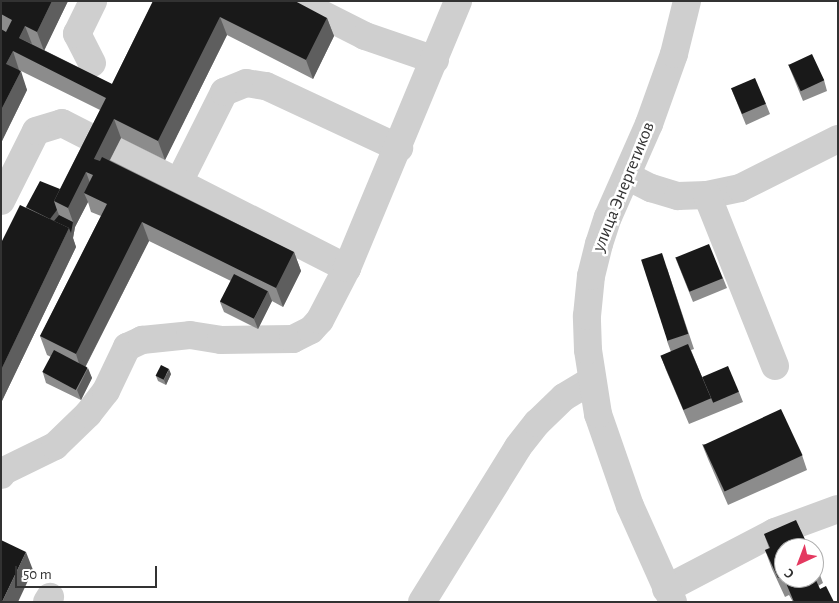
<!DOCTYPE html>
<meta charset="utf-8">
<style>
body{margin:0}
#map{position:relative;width:839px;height:603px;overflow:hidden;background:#fff;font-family:"Alegreya Sans",sans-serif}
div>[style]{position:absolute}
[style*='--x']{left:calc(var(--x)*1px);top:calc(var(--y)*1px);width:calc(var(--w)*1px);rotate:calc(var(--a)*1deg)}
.minor>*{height:28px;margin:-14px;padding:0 14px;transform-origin:14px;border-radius:14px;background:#cfcfcf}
.wall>*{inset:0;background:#8c8c8c}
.shaded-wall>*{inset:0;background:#5e5e5e}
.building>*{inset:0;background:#191919;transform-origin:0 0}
span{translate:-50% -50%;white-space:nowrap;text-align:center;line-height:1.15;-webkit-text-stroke:5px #fff;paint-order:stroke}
.street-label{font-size:18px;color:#323232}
.frame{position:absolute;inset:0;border:2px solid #323232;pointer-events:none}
.north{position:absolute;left:774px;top:538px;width:50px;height:50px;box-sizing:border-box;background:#fff;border:1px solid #adadad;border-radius:50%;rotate:223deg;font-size:14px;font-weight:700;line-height:20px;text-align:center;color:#323232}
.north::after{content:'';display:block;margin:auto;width:18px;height:22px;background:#e43960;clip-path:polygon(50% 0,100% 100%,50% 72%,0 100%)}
.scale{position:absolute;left:15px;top:566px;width:142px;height:22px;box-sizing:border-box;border:2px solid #323232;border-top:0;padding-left:6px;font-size:15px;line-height:18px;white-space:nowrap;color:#323232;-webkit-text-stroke:4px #fff;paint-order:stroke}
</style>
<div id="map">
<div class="minor">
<div style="--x:296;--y:1;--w:77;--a:26.9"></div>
<div style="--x:365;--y:36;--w:74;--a:18.9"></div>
<div style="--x:92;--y:63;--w:33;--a:-117"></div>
<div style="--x:77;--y:34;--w:37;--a:-64"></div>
<div style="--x:627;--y:176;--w:27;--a:27"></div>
<div style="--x:651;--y:188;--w:28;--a:17"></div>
<div style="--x:678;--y:196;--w:29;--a:-2"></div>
<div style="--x:707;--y:195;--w:34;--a:-12"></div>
<div style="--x:740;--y:188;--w:110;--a:-26.6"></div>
<div style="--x:179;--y:182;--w:101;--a:-63.4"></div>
<div style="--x:224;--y:92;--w:24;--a:-22"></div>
<div style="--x:246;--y:83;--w:20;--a:9"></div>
<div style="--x:266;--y:86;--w:147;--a:25"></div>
<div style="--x:707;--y:195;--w:184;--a:68.3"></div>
<div style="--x:1;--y:201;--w:78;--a:-63.4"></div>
<div style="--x:36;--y:131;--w:27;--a:-17"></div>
<div style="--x:62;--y:123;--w:320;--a:27"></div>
<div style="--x:1;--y:475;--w:5;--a:-53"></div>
<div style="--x:4;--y:471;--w:57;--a:-26.1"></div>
<div style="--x:55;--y:446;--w:46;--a:-44.1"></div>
<div style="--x:88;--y:414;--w:29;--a:-52"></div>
<div style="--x:106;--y:391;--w:49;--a:-64.5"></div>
<div style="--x:127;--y:347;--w:17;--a:-25"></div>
<div style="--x:142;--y:340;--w:48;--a:-5.9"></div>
<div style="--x:190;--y:335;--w:31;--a:9"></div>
<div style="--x:221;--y:340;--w:72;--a:-0.8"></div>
<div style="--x:293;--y:339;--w:20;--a:-27"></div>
<div style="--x:311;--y:330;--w:13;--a:-48"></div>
<div style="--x:320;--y:320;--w:59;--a:-62.6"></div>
<div style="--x:347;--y:268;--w:289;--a:-67.4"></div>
<div style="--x:666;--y:589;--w:123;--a:-27.6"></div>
<div style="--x:775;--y:532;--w:67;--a:-20.1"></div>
<div style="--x:47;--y:602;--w:6;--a:-59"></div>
<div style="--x:422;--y:602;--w:182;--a:-58.2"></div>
<div style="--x:518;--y:447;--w:31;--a:-52"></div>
<div style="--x:537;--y:423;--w:37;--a:-44"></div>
<div style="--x:564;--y:397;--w:31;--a:-31"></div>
<div style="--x:673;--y:602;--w:105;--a:-114.1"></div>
<div style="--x:630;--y:506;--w:97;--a:-109.2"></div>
<div style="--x:598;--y:414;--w:65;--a:-98.9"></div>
<div style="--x:588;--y:350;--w:34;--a:-92"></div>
<div style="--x:587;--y:316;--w:40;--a:-84.3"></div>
<div style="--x:591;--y:276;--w:33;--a:-76"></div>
<div style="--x:599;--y:244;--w:28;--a:-72"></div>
<div style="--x:608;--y:217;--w:102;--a:-66.2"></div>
<div style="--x:649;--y:124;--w:74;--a:-70.3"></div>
<div style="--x:674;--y:54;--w:55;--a:-76.2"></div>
</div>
<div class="wall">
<div style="clip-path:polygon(1px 1px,68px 1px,44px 50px,112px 84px,153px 1px,327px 18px,334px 36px,313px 79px,227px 35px,165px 160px,121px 138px,110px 160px,294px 252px,301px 271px,283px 307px,272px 301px,258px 329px,224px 312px,220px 302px,231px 281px,149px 241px,86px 366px,92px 378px,81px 400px,46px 383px,43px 373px,51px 357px,47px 355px,40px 336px,101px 216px,91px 212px,88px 202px,75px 227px,73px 238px,76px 247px,1px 403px,1px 243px,26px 207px,60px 189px,100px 110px,19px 70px,27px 90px,1px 143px)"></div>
<div style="clip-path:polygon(788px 64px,824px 80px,827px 91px,803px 101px)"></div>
<div style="clip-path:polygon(731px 88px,766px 104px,770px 114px,746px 125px)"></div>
<div style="clip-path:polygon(675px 257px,723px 278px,727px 288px,693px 302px)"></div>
<div style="clip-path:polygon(667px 268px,694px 349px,691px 350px,702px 377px,739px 392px,743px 402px,689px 424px,666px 370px,661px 356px,671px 352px,667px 341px)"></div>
<div style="clip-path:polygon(171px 374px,166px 385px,158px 381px,156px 376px)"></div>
<div style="clip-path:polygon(702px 444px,802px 455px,807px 470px,728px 505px,708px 459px)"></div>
<div style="clip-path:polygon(764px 534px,784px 548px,814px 578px,814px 559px,823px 583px,818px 586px,820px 589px,834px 602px,793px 602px,789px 595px,785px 597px,772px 569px,765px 550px,769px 548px)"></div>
</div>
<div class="shaded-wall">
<div style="clip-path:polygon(52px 1px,68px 1px,44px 51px,37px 32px)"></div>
<div style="clip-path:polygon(220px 17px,227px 35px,165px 160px,158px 141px)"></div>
<div style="clip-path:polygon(327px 18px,334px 36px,313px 79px,306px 60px)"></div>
<div style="clip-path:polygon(25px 26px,32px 44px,19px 38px)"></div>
<div style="clip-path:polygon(13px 51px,19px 70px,13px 83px,6px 64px)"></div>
<div style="clip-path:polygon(21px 71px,27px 90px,1px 143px,1px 110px)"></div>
<div style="clip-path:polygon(114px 119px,121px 138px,101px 177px,94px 159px)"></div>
<div style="clip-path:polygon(86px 172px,93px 191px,84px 193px,88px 202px,75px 227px,73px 238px,76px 247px,1px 403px,1px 370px,69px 228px,73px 222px,68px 208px)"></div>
<div style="clip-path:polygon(57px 210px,61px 220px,45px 224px)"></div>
<div style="clip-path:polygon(142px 222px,149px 241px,82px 373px,76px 354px)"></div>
<div style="clip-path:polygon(294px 252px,301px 271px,283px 307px,276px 288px)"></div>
<div style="clip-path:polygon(268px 291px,272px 301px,258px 329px,254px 319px)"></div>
<div style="clip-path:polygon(88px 368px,92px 378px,81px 400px,77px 390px)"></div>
<div style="clip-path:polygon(169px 369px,171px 374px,166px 385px,164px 380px)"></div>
<div style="clip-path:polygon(26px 552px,33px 570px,18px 602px,2px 602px)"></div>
</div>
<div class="building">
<div style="clip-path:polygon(1px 1px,52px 1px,37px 32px,25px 26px,19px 38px,112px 84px,153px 1px,295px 1px,327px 18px,306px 60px,220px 17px,158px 141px,114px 119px,94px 159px,100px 161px,102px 157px,294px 252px,276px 288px,142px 222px,76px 354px,40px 336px,107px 204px,84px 193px,93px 175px,86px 172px,68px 208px,54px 201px,106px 98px,13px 51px,6px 64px,21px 71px,1px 110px,1px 29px,6px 32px,12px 20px,1px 14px)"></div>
<div style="left:812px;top:54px;width:29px;height:26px;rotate:65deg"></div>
<div style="left:755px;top:78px;width:28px;height:26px;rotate:67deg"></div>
<div style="clip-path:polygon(40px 181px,60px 189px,54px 201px,57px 210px,50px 219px,26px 207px)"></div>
<div style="clip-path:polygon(20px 205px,69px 228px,1px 370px,1px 243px)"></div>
<div style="clip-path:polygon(59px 215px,73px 222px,71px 233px,69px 228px,54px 221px)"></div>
<div style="left:709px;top:244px;width:37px;height:36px;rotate:68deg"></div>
<div style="left:662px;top:253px;width:85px;height:22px;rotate:72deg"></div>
<div style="left:234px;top:274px;width:38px;height:31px;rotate:27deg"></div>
<div style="left:688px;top:344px;width:59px;height:30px;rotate:67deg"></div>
<div style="left:54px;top:350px;width:38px;height:25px;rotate:28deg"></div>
<div style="left:161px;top:365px;width:9px;height:12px;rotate:27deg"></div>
<div style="left:728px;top:366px;width:28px;height:28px;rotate:67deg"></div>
<div style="left:781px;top:409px;width:51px;height:86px;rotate:65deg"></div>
<div style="clip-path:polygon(796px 520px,809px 548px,784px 548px,784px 578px,814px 578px,814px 576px,820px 589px,826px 586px,834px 602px,794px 602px,783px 576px,778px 578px,765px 550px,770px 548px,764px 534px)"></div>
<div style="clip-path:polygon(1px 540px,26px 552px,2px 602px,1px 602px)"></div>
<div style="clip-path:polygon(814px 559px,817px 565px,814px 566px)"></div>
</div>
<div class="street-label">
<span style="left:624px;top:187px;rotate:-68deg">улица Энергетиков</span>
</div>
<div class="frame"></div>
<div class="north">С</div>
<div class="scale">50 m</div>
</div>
